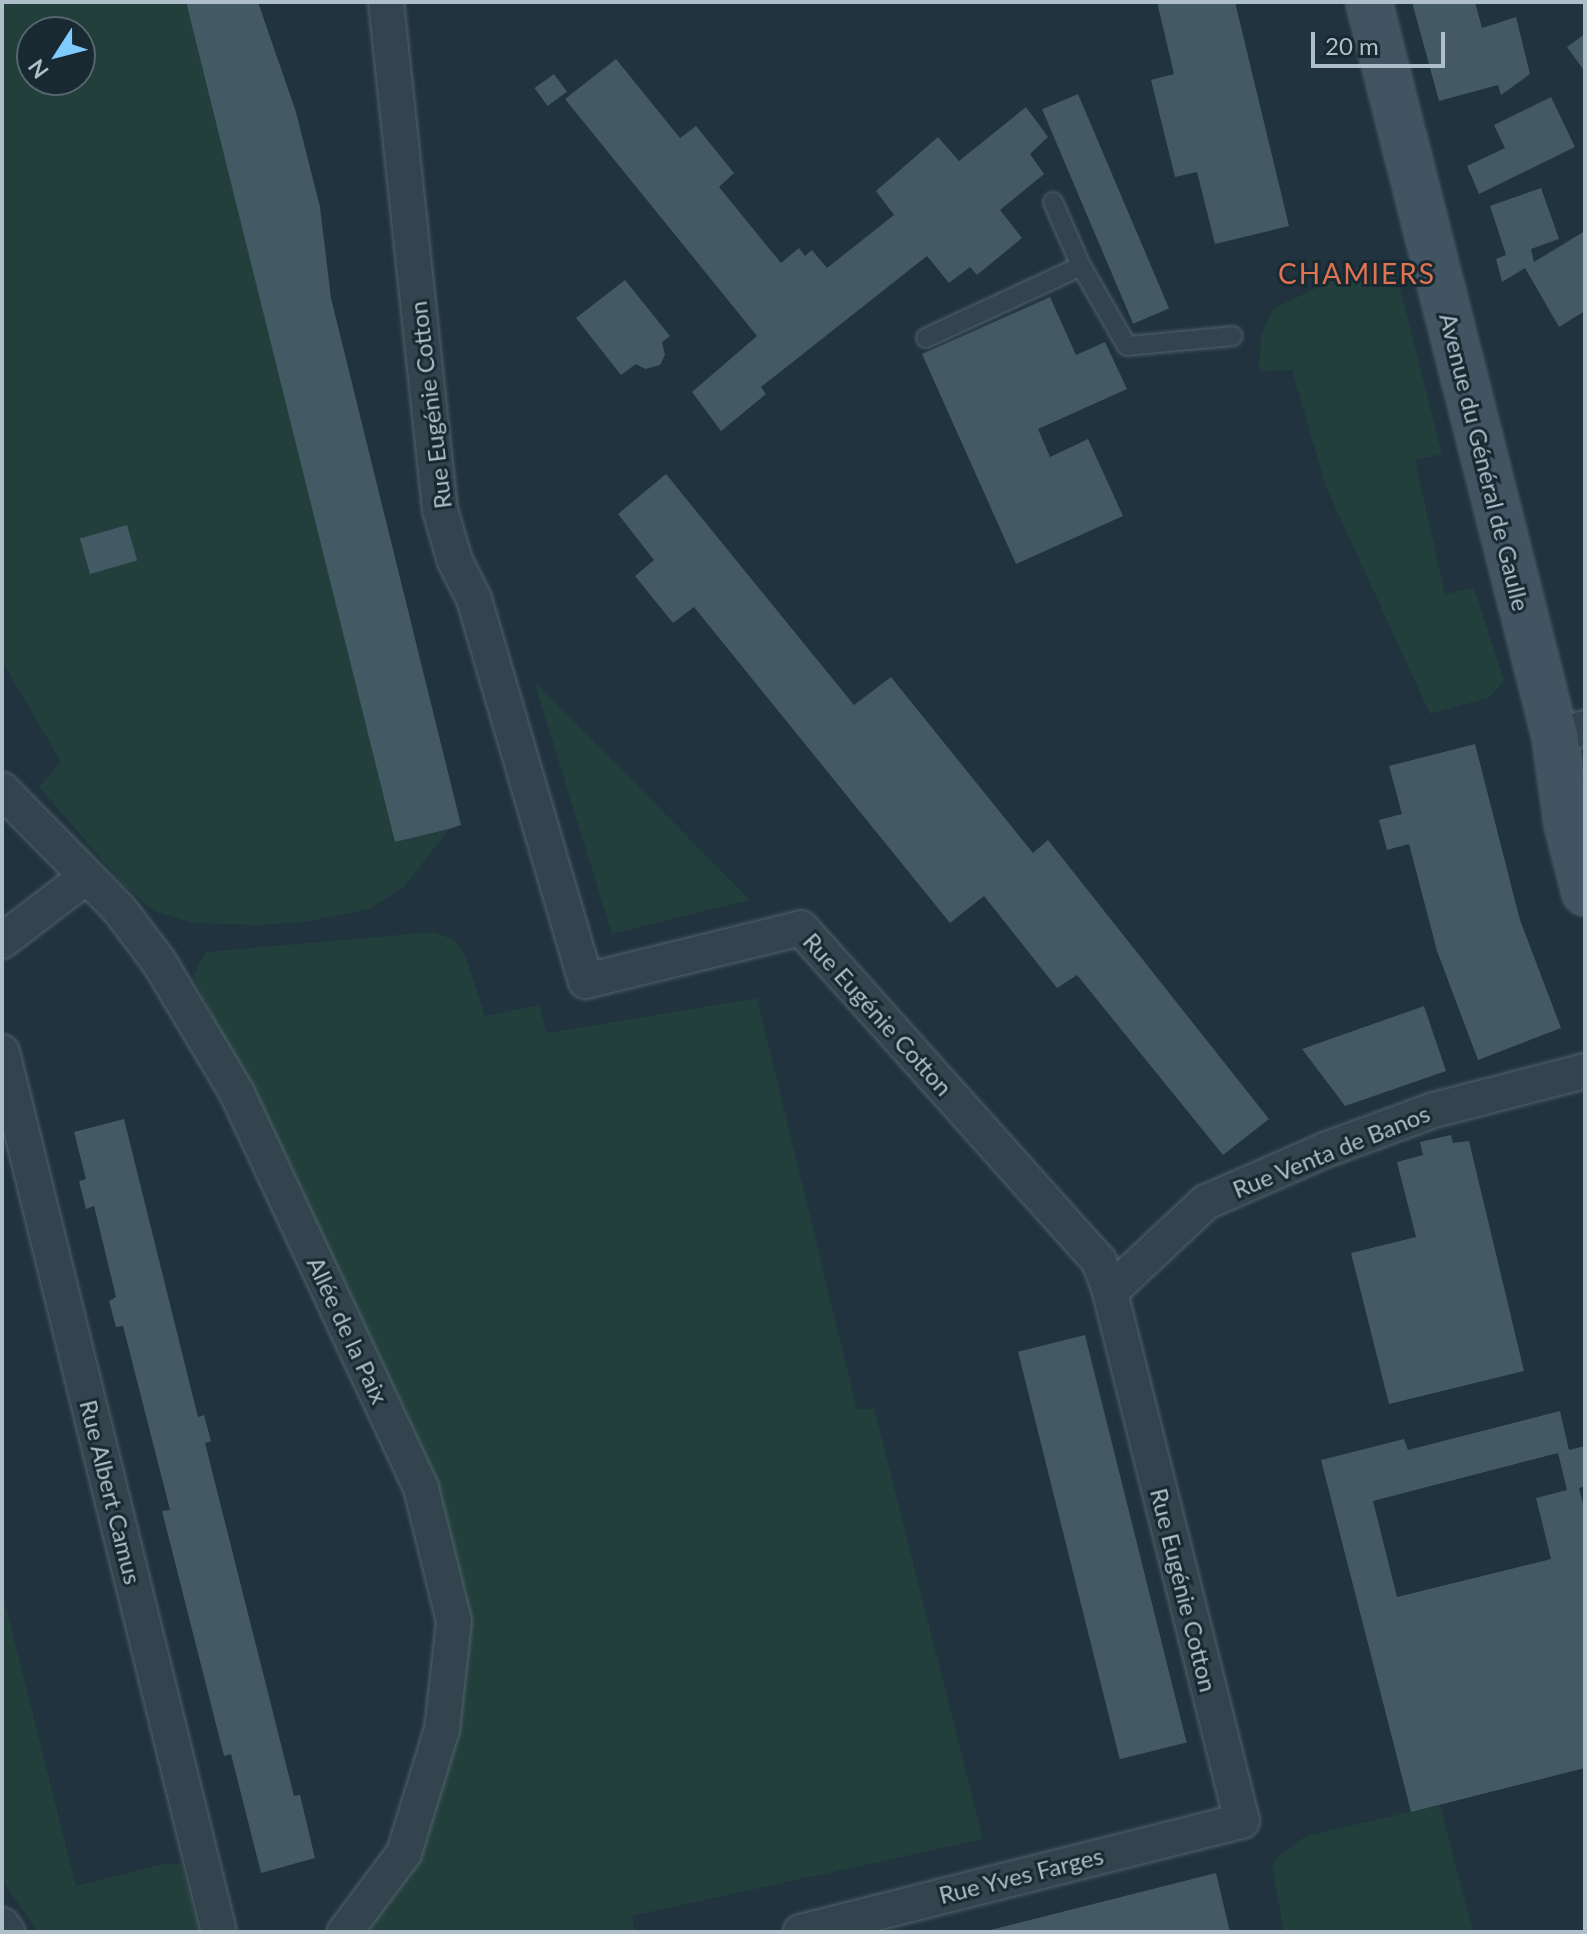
<!DOCTYPE html>
<meta charset="utf-8">
<style>
body{margin:0}
#map{position:relative;width:1587px;height:1934px;overflow:hidden;background:#20333e;font-family:Lato,sans-serif}
div>[style]{position:absolute}
[style*='--x']{left:calc(var(--x)*1px);top:calc(var(--y)*1px);width:calc(var(--w)*1px);rotate:calc(var(--a)*1deg)}
.green>*{inset:0;background:#223f3c}
.building>*{inset:0;background:#435964;transform-origin:0 0}
.roads{filter:drop-shadow(0 0 2px #52626b) drop-shadow(0 0 2px #52626b)}
.service>*{height:18px;margin:-9px;padding:0 9px;transform-origin:9px;border-radius:9px;background:#34444e}
.minor>*{height:34px;margin:-17px;padding:0 17px;transform-origin:17px;border-radius:17px;background:#34444e}
.secondary>*{height:44px;margin:-22px;padding:0 22px;transform-origin:22px;border-radius:22px;background:#425461}
span{translate:-50% -50%;white-space:nowrap;text-align:center;line-height:1.15;-webkit-text-stroke:6px #192932;paint-order:stroke}
.street-label{font-size:24px;color:#afbfc9}
.quarter-label{font-size:28px;color:#e07354;letter-spacing:2px}
.frame{position:absolute;inset:0;border:4px solid #afbfc9;pointer-events:none}
.north{position:absolute;left:16px;top:16px;width:80px;height:80px;box-sizing:border-box;background:#192932;border:2px solid #55656e;border-radius:50%;rotate:234deg;font-size:22px;font-weight:700;line-height:32px;text-align:center;color:#afbfc9}
.north::after{content:'';display:block;margin:auto;width:28px;height:36px;background:#7fcbff;clip-path:polygon(50% 0,100% 100%,50% 72%,0 100%)}
.scale{position:absolute;left:1311px;top:32px;width:134px;height:36px;box-sizing:border-box;border:4px solid #afbfc9;border-top:0;padding-left:10px;font-size:24px;line-height:28px;white-space:nowrap;color:#afbfc9;-webkit-text-stroke:6px #192932;paint-order:stroke}
</style>
<div id="map">
<div class="green">
<div style="clip-path:polygon(evenodd,2px 2px,186px 2px,396px 842px,449px 829px,404px 887px,369px 909px,306px 922px,260px 925px,195px 923px,154px 911px,125px 886px,39px 787px,61px 762px,2px 661px,2px 2px,32px 32px,80px 32px,80px 80px,32px 80px,32px 32px)"></div>
<div style="clip-path:polygon(1361px 266px,1394px 266px,1442px 454px,1415px 460px,1445px 594px,1474px 588px,1504px 681px,1488px 698px,1430px 714px,1326px 487px,1292px 370px,1259px 371px,1261px 336px,1273px 309px)"></div>
<div style="clip-path:polygon(534px 681px,750px 900px,612px 934px)"></div>
<div style="clip-path:polygon(434px 932px,454px 940px,465px 955px,485px 1016px,539px 1005px,547px 1033px,757px 998px,857px 1410px,874px 1408px,983px 1839px,632px 1916px,635px 1932px,359px 1932px,410px 1861px,465px 1619px,229px 1050px,193px 976px,206px 952px)"></div>
<div style="clip-path:polygon(2px 1591px,76px 1886px,162px 1864px,181px 1864px,199px 1932px,38px 1932px,2px 1880px)"></div>
<div style="clip-path:polygon(1440px 1805px,1473px 1932px,1284px 1932px,1272px 1867px,1278px 1856px,1306px 1836px)"></div>
</div>
<div class="building">
<div style="clip-path:polygon(186px 2px,258px 2px,296px 112px,320px 207px,331px 298px,461px 825px,449px 829px,395px 842px)"></div>
<div style="clip-path:polygon(1157px 2px,1235px 2px,1289px 226px,1215px 244px,1197px 172px,1175px 177px,1151px 80px,1174px 74px)"></div>
<div style="clip-path:polygon(1412px 2px,1475px 2px,1482px 28px,1516px 17px,1530px 74px,1501px 95px,1498px 85px,1439px 101px)"></div>
<div style="clip-path:polygon(1585px 34px,1585px 72px,1567px 47px)"></div>
<div style="clip-path:polygon(616px 59px,680px 138px,696px 126px,734px 173px,719px 187px,781px 263px,799px 248px,805px 256px,812px 250px,827px 268px,894px 215px,876px 191px,938px 137px,959px 161px,1026px 107px,1048px 137px,1030px 154px,1044px 174px,1000px 210px,1022px 238px,977px 275px,970px 267px,949px 283px,927px 256px,761px 387px,766px 394px,721px 431px,692px 392px,757px 336px,565px 99px)"></div>
<div style="left:554px;top:74px;width:22px;height:24px;rotate:54deg"></div>
<div style="left:1078px;top:94px;width:233px;height:39px;rotate:67deg"></div>
<div style="clip-path:polygon(1551px 97px,1575px 147px,1479px 194px,1467px 166px,1505px 148px,1494px 125px)"></div>
<div style="clip-path:polygon(1541px 188px,1559px 239px,1531px 249px,1534px 262px,1585px 231px,1585px 311px,1559px 327px,1525px 268px,1502px 282px,1496px 259px,1506px 255px,1490px 206px)"></div>
<div style="clip-path:polygon(625px 280px,670px 336px,662px 342px,665px 355px,660px 365px,645px 369px,636px 364px,621px 375px,576px 318px)"></div>
<div style="clip-path:polygon(1050px 297px,1076px 355px,1105px 342px,1127px 389px,1038px 429px,1050px 457px,1088px 439px,1123px 516px,1016px 564px,922px 354px)"></div>
<div style="clip-path:polygon(666px 474px,854px 705px,891px 677px,1033px 853px,1048px 840px,1269px 1119px,1223px 1155px,1077px 975px,1057px 988px,984px 896px,950px 923px,694px 607px,673px 623px,635px 576px,654px 560px,618px 514px)"></div>
<div style="left:127px;top:525px;width:37px;height:49px;rotate:74deg"></div>
<div style="clip-path:polygon(1475px 744px,1520px 920px,1561px 1028px,1478px 1060px,1437px 951px,1409px 844px,1387px 850px,1379px 820px,1402px 814px,1389px 766px)"></div>
<div style="clip-path:polygon(1424px 1006px,1446px 1071px,1345px 1106px,1302px 1049px)"></div>
<div style="clip-path:polygon(124px 1119px,198px 1417px,204px 1415px,211px 1441px,205px 1443px,294px 1796px,300px 1795px,315px 1858px,261px 1873px,231px 1754px,224px 1756px,162px 1511px,170px 1510px,123px 1326px,116px 1327px,109px 1301px,116px 1297px,94px 1206px,86px 1209px,79px 1181px,86px 1179px,74px 1132px)"></div>
<div style="clip-path:polygon(1451px 1135px,1453px 1143px,1469px 1141px,1524px 1371px,1389px 1404px,1351px 1253px,1416px 1237px,1397px 1162px,1423px 1155px,1420px 1142px)"></div>
<div style="left:1085px;top:1335px;width:420px;height:69px;rotate:76deg"></div>
<div style="clip-path:polygon(evenodd,1560px 1411px,1569px 1450px,1585px 1446px,1585px 1486px,1579px 1488px,1585px 1511px,1585px 1768px,1411px 1812px,1321px 1460px,1404px 1439px,1408px 1450px,1560px 1411px,1558px 1453px,1567px 1490px,1536px 1498px,1551px 1559px,1397px 1597px,1373px 1501px,1558px 1453px)"></div>
<div style="clip-path:polygon(1216px 1873px,1230px 1932px,986px 1932px,986px 1931px)"></div>
</div>
<div class="roads">
<div class="service">
<div style="--x:1053;--y:202;--w:70;--a:66.4"></div>
<div style="--x:1081;--y:266;--w:92;--a:60.1"></div>
<div style="--x:1127;--y:346;--w:106;--a:-5.4"></div>
<div style="--x:926;--y:338;--w:171;--a:-24.9"></div>
</div>
<div class="minor">
<div style="--x:386;--y:2;--w:511;--a:83.93"></div>
<div style="--x:440;--y:510;--w:53;--a:73.6"></div>
<div style="--x:455;--y:561;--w:42;--a:63.4"></div>
<div style="--x:474;--y:599;--w:398;--a:73.7"></div>
<div style="--x:586;--y:981;--w:221;--a:-13.8"></div>
<div style="--x:801;--y:928;--w:447;--a:48.2"></div>
<div style="--x:1099;--y:1261;--w:33;--a:70"></div>
<div style="--x:1110;--y:1292;--w:545;--a:75.99"></div>
<div style="--x:1242;--y:1821;--w:455;--a:165.9"></div>
<div style="--x:1555;--y:736;--w:31;--a:-15"></div>
<div style="--x:2;--y:790;--w:167;--a:45.5"></div>
<div style="--x:119;--y:909;--w:66;--a:53"></div>
<div style="--x:159;--y:962;--w:152;--a:59.2"></div>
<div style="--x:237;--y:1093;--w:436;--a:65"></div>
<div style="--x:421;--y:1488;--w:137;--a:76.1"></div>
<div style="--x:454;--y:1621;--w:109;--a:96.3"></div>
<div style="--x:442;--y:1729;--w:130;--a:107"></div>
<div style="--x:404;--y:1853;--w:99;--a:126.8"></div>
<div style="--x:2;--y:941;--w:106;--a:-37.3"></div>
<div style="--x:2;--y:1052;--w:906;--a:76.15"></div>
<div style="--x:1110;--y:1292;--w:132;--a:-43.2"></div>
<div style="--x:1206;--y:1202;--w:130;--a:-23.6"></div>
<div style="--x:1325;--y:1150;--w:116;--a:-20.2"></div>
<div style="--x:1434;--y:1110;--w:156;--a:-14.5"></div>
<div style="--x:2;--y:1925;--w:9;--a:54"></div>
</div>
<div class="secondary">
<div style="--x:1369;--y:2;--w:757;--a:75.78"></div>
<div style="--x:1555;--y:736;--w:88;--a:82.1"></div>
<div style="--x:1567;--y:823;--w:72;--a:75.6"></div>
</div>
</div>
<div class="street-label">
<span style="left:430px;top:405px;rotate:-97deg">Rue Eugénie Cotton</span>
<span style="left:1485px;top:462px;rotate:76deg">Avenue du Général de Gaulle</span>
<span style="left:878px;top:1014px;rotate:48deg">Rue Eugénie Cotton</span>
<span style="left:1331px;top:1151px;rotate:-22deg">Rue Venta de Banos</span>
<span style="left:348px;top:1330px;rotate:65deg">Allée de la Paix</span>
<span style="left:111px;top:1492px;rotate:76deg">Rue Albert Camus</span>
<span style="left:1184px;top:1590px;rotate:76deg">Rue Eugénie Cotton</span>
<span style="left:1021px;top:1875px;rotate:-14deg">Rue Yves Farges</span>
</div>
<div class="quarter-label">
<span style="left:1357px;top:273px">CHAMIERS</span>
</div>
<div class="frame"></div>
<div class="north">N</div>
<div class="scale">20 m</div>
</div>
